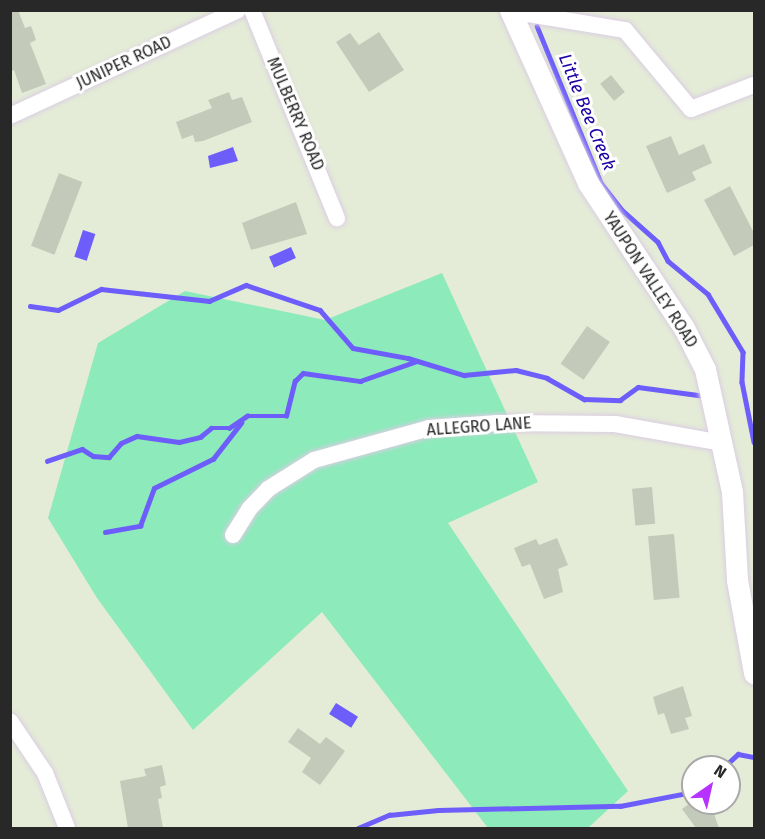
<!DOCTYPE html>
<style>
body{margin:0}
#map{position:relative;width:765px;height:839px;overflow:hidden;background:#e4ecd7;font-family:"Fira Sans",sans-serif}
div>[style]{position:absolute}
[style*='--x']{left:calc(var(--x)*1px);top:calc(var(--y)*1px);width:calc(var(--w)*1px);rotate:calc(var(--a)*1deg)}
.green>*{inset:0;background:#8deabb}
.water>*{inset:0;background:#6d5efb;transform-origin:0 0}
.stream>*{height:4.5px;margin:-2.25px;padding:0 2.25px;transform-origin:2.25px;border-radius:2.25px;background:#6d5efb}
.building>*{inset:0;background:#c3caba;transform-origin:0 0}
.roads{filter:drop-shadow(0 0 2px #dbcde3) drop-shadow(0 0 2px #dbcde3)}
.minor>*{height:16px;margin:-8px;padding:0 8px;transform-origin:8px;border-radius:8px;background:#fff}
.tertiary>*{height:21px;margin:-10.5px;padding:0 10.5px;transform-origin:10.5px;border-radius:10.5px;background:#fff}
span{translate:-50% -50%;white-space:nowrap;text-align:center;line-height:1.15;-webkit-text-stroke:6px #fff;paint-order:stroke}
.street-label{font-size:16px;color:#282828}
.water-label{font-size:18px;color:#1d00a4;font-style:italic}
.frame{position:absolute;inset:0;border:12px solid #282828;pointer-events:none}
.north{position:absolute;left:681px;top:755px;width:60px;height:60px;box-sizing:border-box;background:#fff;border:2px solid #a9a9a9;border-radius:50%;rotate:34deg;font-size:16px;font-weight:700;line-height:24px;text-align:center;color:#282828}
.north::after{content:'';display:block;margin:auto;width:21px;height:27px;background:#b732ff;clip-path:polygon(50% 0,100% 100%,50% 72%,0 100%)}
</style>
<div id="map">
<div class="green">
<div style="clip-path:polygon(442px 273px,538px 482px,448px 523px,628px 791px,588px 828px,488px 828px,322px 612px,193px 730px,97px 598px,48px 518px,98px 343px,185px 291px,325px 320px)"></div>
</div>
<div class="water">
<div style="clip-path:polygon(233px 147px,238px 161px,210px 168px,208px 156px)"></div>
<div style="left:83px;top:230px;width:13px;height:28px;rotate:18deg"></div>
<div style="left:291px;top:247px;width:12px;height:24px;rotate:66deg"></div>
<div style="left:336px;top:703px;width:26px;height:13px;rotate:32deg"></div>
</div>
<div class="stream">
<div style="--x:537;--y:26;--w:170;--a:67.8"></div>
<div style="--x:601;--y:183;--w:34;--a:52"></div>
<div style="--x:622;--y:210;--w:48;--a:41.6"></div>
<div style="--x:658;--y:242;--w:21;--a:62"></div>
<div style="--x:668;--y:261;--w:52;--a:39.5"></div>
<div style="--x:708;--y:294;--w:68;--a:58.9"></div>
<div style="--x:743;--y:352;--w:30;--a:92"></div>
<div style="--x:742;--y:382;--w:61;--a:78.7"></div>
<div style="--x:30;--y:306;--w:28;--a:8"></div>
<div style="--x:58;--y:310;--w:48;--a:-26"></div>
<div style="--x:101;--y:289;--w:109;--a:6.3"></div>
<div style="--x:209;--y:301;--w:40;--a:-23.4"></div>
<div style="--x:246;--y:285;--w:78;--a:18.7"></div>
<div style="--x:320;--y:310;--w:50;--a:49"></div>
<div style="--x:353;--y:348;--w:56;--a:10.3"></div>
<div style="--x:408;--y:358;--w:59;--a:16.9"></div>
<div style="--x:464;--y:375;--w:52;--a:-5.5"></div>
<div style="--x:516;--y:370;--w:32;--a:14"></div>
<div style="--x:547;--y:378;--w:43;--a:29.6"></div>
<div style="--x:584;--y:399;--w:36;--a:2"></div>
<div style="--x:620;--y:400;--w:22;--a:-36"></div>
<div style="--x:638;--y:387;--w:62;--a:7.5"></div>
<div style="--x:47;--y:461;--w:37;--a:-19"></div>
<div style="--x:82;--y:449;--w:13;--a:32"></div>
<div style="--x:93;--y:456;--w:16;--a:4"></div>
<div style="--x:109;--y:457;--w:18;--a:-49"></div>
<div style="--x:121;--y:443;--w:17;--a:-24"></div>
<div style="--x:137;--y:436;--w:42;--a:8.1"></div>
<div style="--x:179;--y:442;--w:22;--a:-13"></div>
<div style="--x:200;--y:437;--w:14;--a:-39"></div>
<div style="--x:211;--y:428;--w:18;--a:0"></div>
<div style="--x:229;--y:428;--w:22;--a:-34"></div>
<div style="--x:247;--y:416;--w:39;--a:0"></div>
<div style="--x:286;--y:416;--w:36;--a:-76"></div>
<div style="--x:295;--y:381;--w:11;--a:-45"></div>
<div style="--x:303;--y:373;--w:58;--a:8"></div>
<div style="--x:360;--y:381;--w:60;--a:-19.3"></div>
<div style="--x:105;--y:532;--w:36;--a:-10"></div>
<div style="--x:140;--y:526;--w:40;--a:-69.8"></div>
<div style="--x:154;--y:488;--w:66;--a:-26.2"></div>
<div style="--x:213;--y:459;--w:46;--a:-52.1"></div>
<div style="--x:724;--y:767;--w:19;--a:-43"></div>
<div style="--x:738;--y:754;--w:16;--a:11"></div>
<div style="--x:358;--y:828;--w:34;--a:-23"></div>
<div style="--x:389;--y:815;--w:49;--a:-5.8"></div>
<div style="--x:438;--y:810;--w:182;--a:-1.3"></div>
<div style="--x:620;--y:806;--w:74;--a:-10.9"></div>
</div>
<div class="building">
<div style="clip-path:polygon(10px 10px,18px 10px,25px 28px,31px 26px,36px 40px,30px 43px,46px 84px,22px 93px,14px 70px,10px 72px)"></div>
<div style="clip-path:polygon(379px 32px,404px 70px,369px 92px,336px 42px,350px 33px,359px 45px)"></div>
<div style="left:611px;top:75px;width:22px;height:14px;rotate:51deg"></div>
<div style="clip-path:polygon(229px 92px,232px 100px,242px 97px,252px 122px,203px 141px,195px 142px,193px 135px,182px 139px,176px 122px,212px 108px,208px 100px)"></div>
<div style="clip-path:polygon(671px 136px,679px 155px,704px 144px,712px 163px,692px 172px,696px 180px,667px 193px,646px 146px)"></div>
<div style="left:59px;top:173px;width:25px;height:78px;rotate:21deg"></div>
<div style="clip-path:polygon(730px 186px,754px 233px,754px 245px,734px 256px,704px 200px)"></div>
<div style="clip-path:polygon(296px 202px,307px 234px,251px 250px,242px 223px)"></div>
<div style="left:587px;top:326px;width:28px;height:46px;rotate:35deg"></div>
<div style="left:652px;top:487px;width:37px;height:20px;rotate:85deg"></div>
<div style="left:674px;top:534px;width:64px;height:26px;rotate:85deg"></div>
<div style="clip-path:polygon(557px 538px,568px 565px,558px 569px,563px 592px,544px 599px,530px 564px,522px 567px,514px 548px,536px 539px,539px 545px)"></div>
<div style="clip-path:polygon(683px 686px,692px 716px,685px 718px,689px 729px,671px 734px,664px 713px,658px 715px,653px 697px)"></div>
<div style="clip-path:polygon(298px 728px,320px 744px,326px 737px,345px 751px,320px 785px,302px 772px,311px 758px,288px 742px)"></div>
<div style="clip-path:polygon(162px 765px,166px 785px,160px 787px,162px 798px,158px 799px,163px 828px,128px 828px,120px 781px,146px 776px,144px 769px)"></div>
<div style="clip-path:polygon(690px 803px,712px 803px,718px 811px,714px 814px,719px 828px,696px 828px,682px 809px)"></div>
</div>
<div class="roads">
<div class="minor">
<div style="--x:252;--y:10;--w:225;--a:67.8"></div>
<div style="--x:510;--y:11;--w:117;--a:9.4"></div>
<div style="--x:625;--y:30;--w:103;--a:50.1"></div>
<div style="--x:691;--y:109;--w:67;--a:-20.9"></div>
<div style="--x:10;--y:116;--w:251;--a:-24.9"></div>
<div style="--x:233;--y:535;--w:31;--a:-58"></div>
<div style="--x:249;--y:509;--w:28;--a:-46"></div>
<div style="--x:268;--y:489;--w:54;--a:-32.2"></div>
<div style="--x:314;--y:460;--w:119;--a:-15.5"></div>
<div style="--x:429;--y:428;--w:69;--a:-4.1"></div>
<div style="--x:498;--y:423;--w:117;--a:0.5"></div>
<div style="--x:615;--y:424;--w:110;--a:10"></div>
<div style="--x:10;--y:721;--w:63;--a:56.1"></div>
<div style="--x:45;--y:773;--w:59;--a:68.2"></div>
</div>
<div class="tertiary">
<div style="--x:510;--y:10;--w:190;--a:65.7"></div>
<div style="--x:588;--y:183;--w:174;--a:56.5"></div>
<div style="--x:684;--y:328;--w:46;--a:62.9"></div>
<div style="--x:705;--y:369;--w:126;--a:77.6"></div>
<div style="--x:732;--y:492;--w:88;--a:86.7"></div>
<div style="--x:737;--y:580;--w:95;--a:79.6"></div>
</div>
</div>
<div class="street-label">
<span style="left:124px;top:63px;rotate:-25deg">JUNIPER ROAD</span>
<span style="left:295px;top:114px;rotate:67deg">MULBERRY ROAD</span>
<span style="left:650px;top:280px;rotate:57deg">YAUPON VALLEY ROAD</span>
<span style="left:479px;top:427px;rotate:-4deg">ALLEGRO LANE</span>
</div>
<div class="water-label">
<span style="left:587px;top:112px;rotate:68deg">Little Bee Creek</span>
</div>
<div class="frame"></div>
<div class="north">N</div>
</div>
